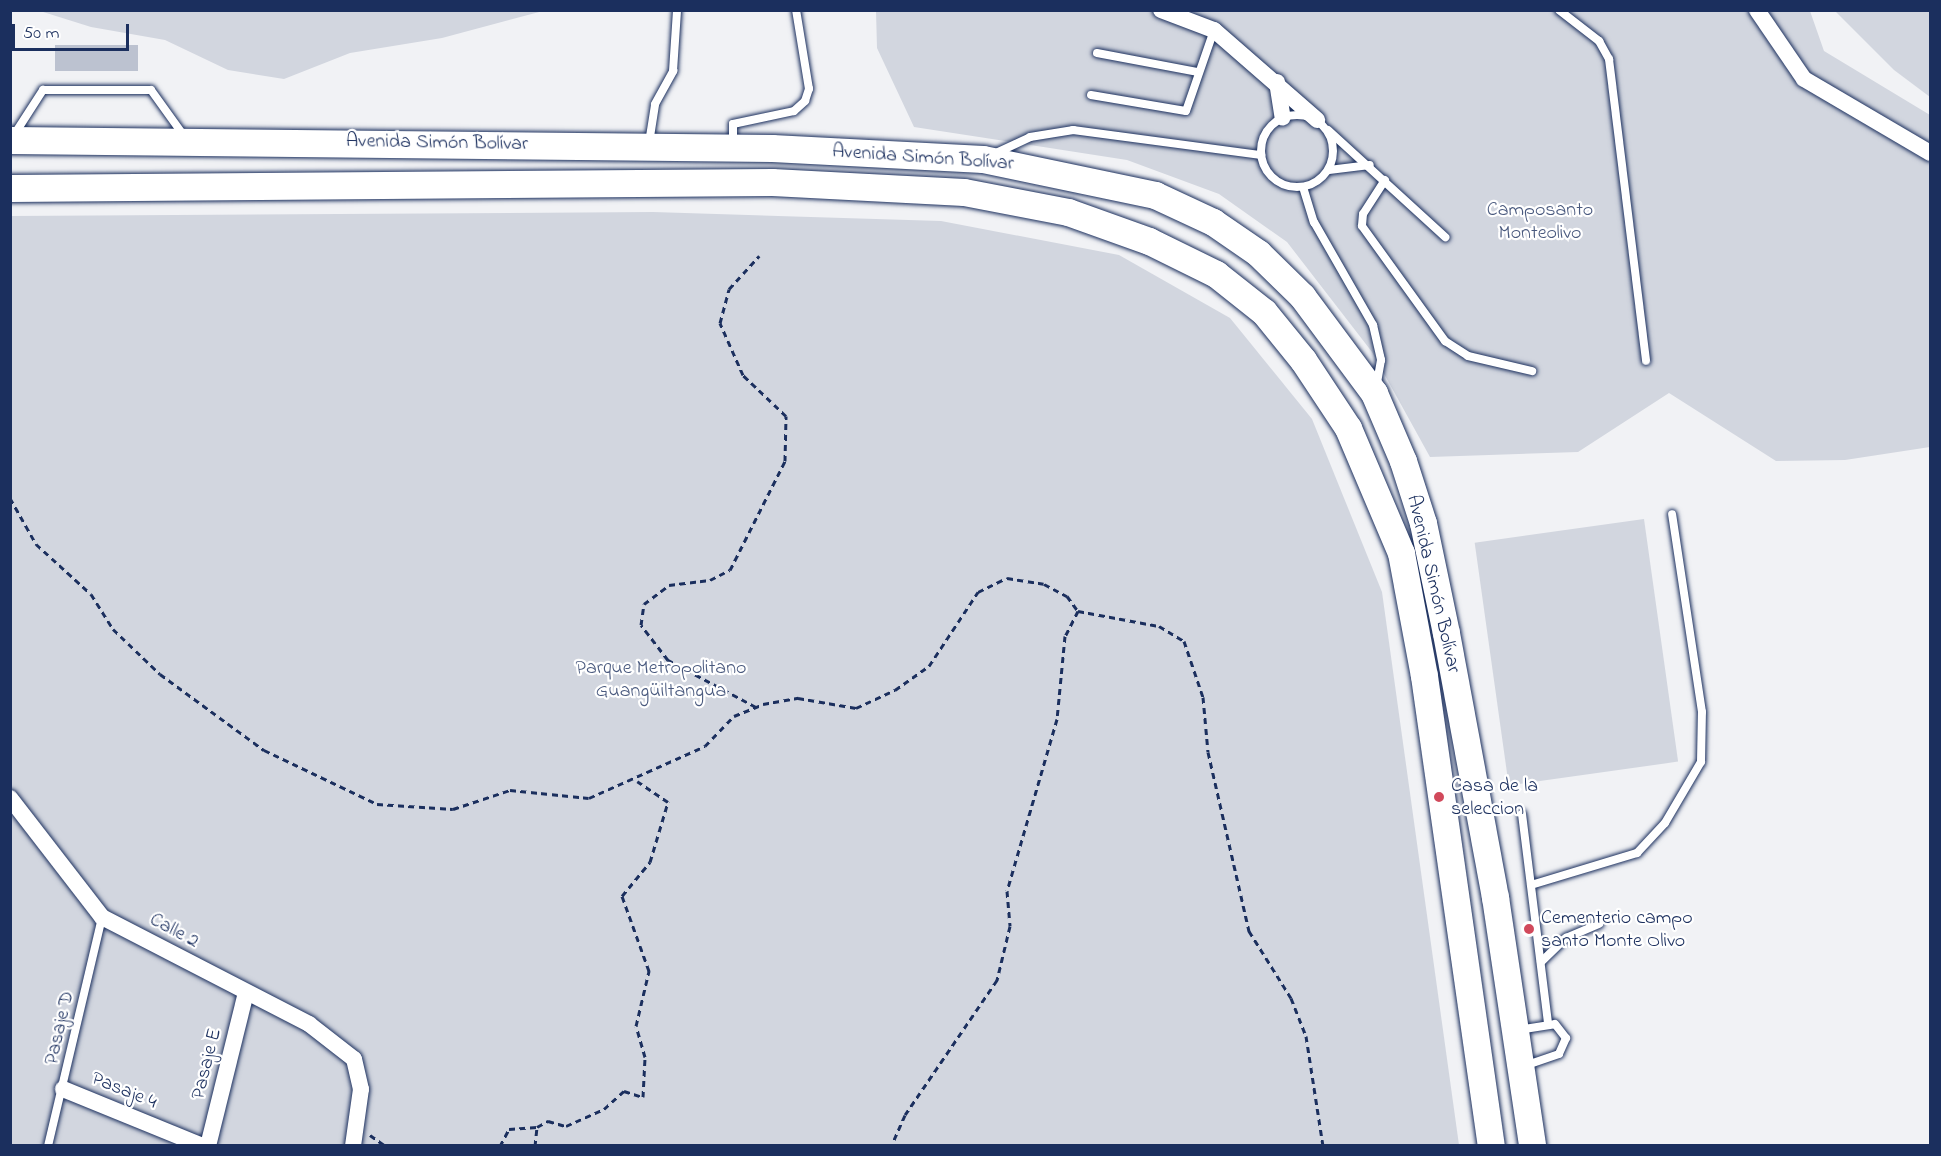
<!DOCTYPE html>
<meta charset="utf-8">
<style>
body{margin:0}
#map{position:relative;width:1941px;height:1156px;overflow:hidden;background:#f1f2f5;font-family:"Indie Flower",sans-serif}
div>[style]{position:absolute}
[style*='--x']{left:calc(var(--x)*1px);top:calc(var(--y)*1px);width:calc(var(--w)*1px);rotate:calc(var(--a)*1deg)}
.green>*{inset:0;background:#d2d6df;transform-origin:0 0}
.building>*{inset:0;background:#bcc2d0;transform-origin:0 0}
.path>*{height:3px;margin-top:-1.5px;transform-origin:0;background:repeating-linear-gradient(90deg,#1b2f5e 0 6px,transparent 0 10.5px)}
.roads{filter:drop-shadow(0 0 2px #1b2f5e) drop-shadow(0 0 2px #1b2f5e)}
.service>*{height:8px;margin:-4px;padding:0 4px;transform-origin:4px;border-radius:4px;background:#fff}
.service>.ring{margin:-4px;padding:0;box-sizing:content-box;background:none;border:8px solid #fff;border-radius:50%}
.minor>*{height:16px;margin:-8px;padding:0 8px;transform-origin:8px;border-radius:8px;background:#fff}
.trunk>*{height:27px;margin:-13.5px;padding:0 13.5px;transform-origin:13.5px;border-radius:13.5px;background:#fff}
.dots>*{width:16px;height:16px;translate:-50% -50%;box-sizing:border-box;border:3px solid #fff;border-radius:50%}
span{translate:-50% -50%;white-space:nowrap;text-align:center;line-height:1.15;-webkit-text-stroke:4.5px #fff;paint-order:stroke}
.street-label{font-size:20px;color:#1b2f5e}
.park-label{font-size:20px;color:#49597e}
.poi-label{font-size:20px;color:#1b2f5e}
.left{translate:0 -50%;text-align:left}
.frame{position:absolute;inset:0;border:12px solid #1b2f5e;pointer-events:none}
.scale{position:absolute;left:12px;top:24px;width:117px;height:27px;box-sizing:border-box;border:3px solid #1b2f5e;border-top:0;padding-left:8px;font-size:18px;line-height:21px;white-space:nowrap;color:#1b2f5e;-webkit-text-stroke:4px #fff;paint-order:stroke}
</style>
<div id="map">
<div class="green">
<div style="clip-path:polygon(40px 11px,543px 11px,442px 38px,350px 53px,284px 79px,228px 70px,165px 40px,91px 27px)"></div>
<div style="clip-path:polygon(876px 11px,1810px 11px,1824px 51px,1930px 115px,1930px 447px,1845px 460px,1776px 461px,1669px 393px,1578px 452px,1430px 457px,1372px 352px,1287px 242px,1219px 194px,1127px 160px,914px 127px,877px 48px)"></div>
<div style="clip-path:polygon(1835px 11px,1930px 11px,1930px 97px,1894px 70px)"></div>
<div style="clip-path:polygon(653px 212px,941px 221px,1119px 255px,1230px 318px,1312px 419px,1382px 592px,1459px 1145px,11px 1146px,11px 216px)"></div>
<div style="left:1644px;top:519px;width:245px;height:171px;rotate:82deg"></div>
</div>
<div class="building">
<div style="left:55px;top:45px;width:83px;height:26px"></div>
</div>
<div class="path">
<div style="--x:10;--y:498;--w:53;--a:60.5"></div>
<div style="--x:36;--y:544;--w:74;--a:42.3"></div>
<div style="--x:91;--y:594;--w:41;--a:57.8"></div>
<div style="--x:113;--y:629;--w:65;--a:43.8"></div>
<div style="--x:160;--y:674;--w:129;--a:36.2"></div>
<div style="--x:264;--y:750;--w:125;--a:25.5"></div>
<div style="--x:377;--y:804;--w:76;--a:3.8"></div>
<div style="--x:453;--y:809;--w:60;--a:-18.4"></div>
<div style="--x:510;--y:790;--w:79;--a:5.8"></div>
<div style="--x:589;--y:798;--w:127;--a:-24.1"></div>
<div style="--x:705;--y:746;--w:42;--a:-46"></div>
<div style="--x:734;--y:716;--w:31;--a:-22"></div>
<div style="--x:763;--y:704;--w:36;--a:-10"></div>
<div style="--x:798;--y:698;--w:59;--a:9.8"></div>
<div style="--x:856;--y:708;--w:43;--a:-24.8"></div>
<div style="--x:895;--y:690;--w:42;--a:-35.2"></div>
<div style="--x:929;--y:666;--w:89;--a:-56.5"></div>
<div style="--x:978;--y:592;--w:32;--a:-26"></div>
<div style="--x:1007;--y:578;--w:37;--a:9"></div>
<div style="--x:1044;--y:584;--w:26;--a:28"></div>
<div style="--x:1067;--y:596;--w:19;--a:54"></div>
<div style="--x:1078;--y:611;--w:28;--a:117"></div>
<div style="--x:1065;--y:636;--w:83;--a:95.5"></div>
<div style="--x:1057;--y:719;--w:179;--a:106.2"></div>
<div style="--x:1007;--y:891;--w:35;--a:85"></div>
<div style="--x:1010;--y:926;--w:56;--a:103.5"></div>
<div style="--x:997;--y:980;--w:163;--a:124.3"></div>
<div style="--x:905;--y:1115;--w:34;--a:114"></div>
<div style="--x:1078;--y:611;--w:82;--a:10.5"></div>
<div style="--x:1159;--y:626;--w:29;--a:31"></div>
<div style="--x:1184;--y:641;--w:59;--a:71.3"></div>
<div style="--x:1203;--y:697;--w:55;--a:84.8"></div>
<div style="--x:1208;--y:752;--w:184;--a:77.1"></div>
<div style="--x:1249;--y:931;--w:79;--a:57.9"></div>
<div style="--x:1291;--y:998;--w:41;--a:68.5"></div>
<div style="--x:1306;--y:1036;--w:111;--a:81.2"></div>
<div style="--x:756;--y:707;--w:100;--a:-151.9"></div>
<div style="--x:668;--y:660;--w:44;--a:-127.6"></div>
<div style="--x:641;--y:625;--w:21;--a:-82"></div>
<div style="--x:644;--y:604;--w:31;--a:-37"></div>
<div style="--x:669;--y:585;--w:41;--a:-7"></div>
<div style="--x:710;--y:580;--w:22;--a:-27"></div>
<div style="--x:730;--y:570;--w:122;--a:-63.2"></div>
<div style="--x:785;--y:461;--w:45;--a:-88.7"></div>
<div style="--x:786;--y:416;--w:59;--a:-136.4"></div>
<div style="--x:743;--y:375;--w:57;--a:-113.9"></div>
<div style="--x:720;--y:323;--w:35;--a:-75"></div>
<div style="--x:729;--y:289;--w:45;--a:-47.7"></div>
<div style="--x:370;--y:1135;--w:19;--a:35"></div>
<div style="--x:500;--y:1146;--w:19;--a:-62"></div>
<div style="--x:509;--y:1129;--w:28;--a:-4"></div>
<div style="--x:535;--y:1146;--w:19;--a:-84"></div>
<div style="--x:537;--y:1127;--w:13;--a:-29"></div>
<div style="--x:548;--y:1121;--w:19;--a:16"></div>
<div style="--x:566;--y:1126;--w:42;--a:-24.1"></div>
<div style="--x:604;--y:1109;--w:27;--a:-42"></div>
<div style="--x:624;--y:1091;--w:20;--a:18"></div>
<div style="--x:643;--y:1097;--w:40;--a:-87.1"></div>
<div style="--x:645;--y:1057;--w:32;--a:-106"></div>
<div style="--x:636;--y:1026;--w:57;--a:-76.7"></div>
<div style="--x:649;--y:971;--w:80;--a:-109.8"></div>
<div style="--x:622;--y:896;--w:44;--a:-50.5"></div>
<div style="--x:650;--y:862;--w:63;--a:-73.3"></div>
<div style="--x:668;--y:802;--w:37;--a:-146"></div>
</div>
<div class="roads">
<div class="service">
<div style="--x:1559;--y:10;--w:51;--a:37.8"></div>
<div style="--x:1599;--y:41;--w:21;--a:61"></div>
<div style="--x:1609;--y:59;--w:304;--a:83"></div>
<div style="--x:1097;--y:53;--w:103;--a:10.7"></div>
<div style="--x:1091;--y:95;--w:96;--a:9.6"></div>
<div style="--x:1186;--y:111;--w:86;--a:-70.9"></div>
<div class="ring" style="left:1261px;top:115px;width:64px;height:64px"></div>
<div style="--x:1328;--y:130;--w:159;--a:42.4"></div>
<div style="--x:14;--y:135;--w:54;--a:-57.2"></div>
<div style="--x:43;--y:90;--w:108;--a:0"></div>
<div style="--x:151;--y:90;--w:57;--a:54.3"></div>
<div style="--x:649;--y:143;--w:39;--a:-81"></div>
<div style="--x:655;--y:104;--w:38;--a:-61"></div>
<div style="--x:673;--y:71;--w:61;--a:-86.2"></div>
<div style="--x:733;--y:144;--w:20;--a:-90"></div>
<div style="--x:733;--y:124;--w:62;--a:-12"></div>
<div style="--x:794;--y:111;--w:15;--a:-42"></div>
<div style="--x:805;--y:101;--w:13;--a:-72"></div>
<div style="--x:809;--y:89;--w:80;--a:-99.3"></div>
<div style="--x:994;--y:154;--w:40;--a:-25"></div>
<div style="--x:1030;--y:137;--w:44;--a:-9.2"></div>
<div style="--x:1073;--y:130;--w:190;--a:7.6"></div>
<div style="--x:1329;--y:170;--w:41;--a:-7"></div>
<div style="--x:1385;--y:180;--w:40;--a:122.9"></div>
<div style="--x:1363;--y:214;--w:12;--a:95"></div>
<div style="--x:1362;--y:226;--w:142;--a:54.2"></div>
<div style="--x:1445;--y:341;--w:27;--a:33"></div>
<div style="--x:1468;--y:356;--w:66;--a:13.2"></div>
<div style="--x:1303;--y:187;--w:37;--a:73"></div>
<div style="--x:1314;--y:222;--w:119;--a:60.2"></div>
<div style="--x:1373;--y:325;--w:36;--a:77"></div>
<div style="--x:1381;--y:360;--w:27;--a:100"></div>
<div style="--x:1522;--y:814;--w:211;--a:82.9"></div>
<div style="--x:1531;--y:885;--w:111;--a:-16.8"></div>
<div style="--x:1637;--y:853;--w:41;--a:-47"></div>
<div style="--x:1665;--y:823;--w:71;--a:-59.5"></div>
<div style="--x:1701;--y:762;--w:50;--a:-88.9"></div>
<div style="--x:1702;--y:712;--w:200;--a:-98.6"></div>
<div style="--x:1541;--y:962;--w:35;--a:-44"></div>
<div style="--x:1566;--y:938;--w:36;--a:-23"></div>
<div style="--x:1518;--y:1030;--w:37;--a:-9"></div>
<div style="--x:1555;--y:1024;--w:18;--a:52"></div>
<div style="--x:1566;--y:1038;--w:17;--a:114"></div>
<div style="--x:1559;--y:1054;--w:37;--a:161"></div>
<div style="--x:48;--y:1146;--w:235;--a:-76.7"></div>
</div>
<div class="minor">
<div style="--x:1161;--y:10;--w:57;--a:20.7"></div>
<div style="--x:1214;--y:30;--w:137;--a:41.1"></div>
<div style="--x:1757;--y:10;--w:83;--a:55.7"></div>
<div style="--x:1804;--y:79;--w:146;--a:30.4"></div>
<div style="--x:1277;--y:82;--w:36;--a:81"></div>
<div style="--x:10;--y:798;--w:150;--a:52.3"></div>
<div style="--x:102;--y:917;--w:233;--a:27.3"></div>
<div style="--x:309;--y:1024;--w:57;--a:37.9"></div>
<div style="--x:354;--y:1059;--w:31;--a:77"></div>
<div style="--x:361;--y:1089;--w:58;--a:98"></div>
<div style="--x:63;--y:1089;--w:151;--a:22.2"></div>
<div style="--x:208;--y:1146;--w:158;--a:-76.1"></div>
</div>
<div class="trunk">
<div style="--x:10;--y:140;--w:762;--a:0.6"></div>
<div style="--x:772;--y:148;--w:211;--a:3"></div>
<div style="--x:983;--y:159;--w:176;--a:11.8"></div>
<div style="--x:1155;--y:195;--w:64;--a:25"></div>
<div style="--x:1213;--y:222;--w:55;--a:34.6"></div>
<div style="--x:1258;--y:253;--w:62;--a:44.3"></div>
<div style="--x:1302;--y:296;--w:121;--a:53.4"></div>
<div style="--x:1374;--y:393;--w:74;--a:66.9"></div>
<div style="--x:1403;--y:461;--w:65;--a:72.1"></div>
<div style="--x:1423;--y:523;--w:112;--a:78.2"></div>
<div style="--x:1446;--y:633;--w:269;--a:79.5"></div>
<div style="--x:1495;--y:897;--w:252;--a:81.5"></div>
<div style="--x:10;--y:188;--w:762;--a:-0.45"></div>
<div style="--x:772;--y:182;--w:192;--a:3"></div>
<div style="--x:964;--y:192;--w:106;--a:10.9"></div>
<div style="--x:1068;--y:212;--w:86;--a:19.7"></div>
<div style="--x:1149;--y:241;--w:75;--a:26.2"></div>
<div style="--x:1216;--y:274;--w:61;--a:38.4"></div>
<div style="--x:1264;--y:312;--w:62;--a:50.9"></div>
<div style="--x:1303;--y:360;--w:82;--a:56.5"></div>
<div style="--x:1348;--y:428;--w:136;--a:67"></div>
<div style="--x:1401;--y:553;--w:125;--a:79.4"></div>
<div style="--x:1424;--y:676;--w:475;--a:81.9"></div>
</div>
</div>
<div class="dots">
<div style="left:1439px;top:797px;background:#d1495b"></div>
<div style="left:1529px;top:929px;background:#d1495b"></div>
</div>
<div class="street-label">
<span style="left:437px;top:143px;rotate:1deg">Avenida Simón Bolívar</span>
<span style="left:923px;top:158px;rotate:4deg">Avenida Simón Bolívar</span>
<span style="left:1433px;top:584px;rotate:77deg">Avenida Simón Bolívar</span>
<span style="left:174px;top:931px;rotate:28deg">Calle 2</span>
<span style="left:60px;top:1028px;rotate:-77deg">Pasaje D</span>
<span style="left:207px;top:1064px;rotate:-76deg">Pasaje E</span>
<span style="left:124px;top:1091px;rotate:22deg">Pasaje 4</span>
</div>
<div class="park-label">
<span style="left:1540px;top:222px">Camposanto<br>Monteolivo</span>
<span style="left:661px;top:680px">Parque Metropolitano<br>Guangüiltangua</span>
</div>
<div class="poi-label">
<span class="left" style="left:1451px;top:798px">Casa de la<br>seleccion</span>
<span class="left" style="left:1541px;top:930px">Cementerio campo<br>santo Monte Olivo</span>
</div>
<div class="frame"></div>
<div class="scale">50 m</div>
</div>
